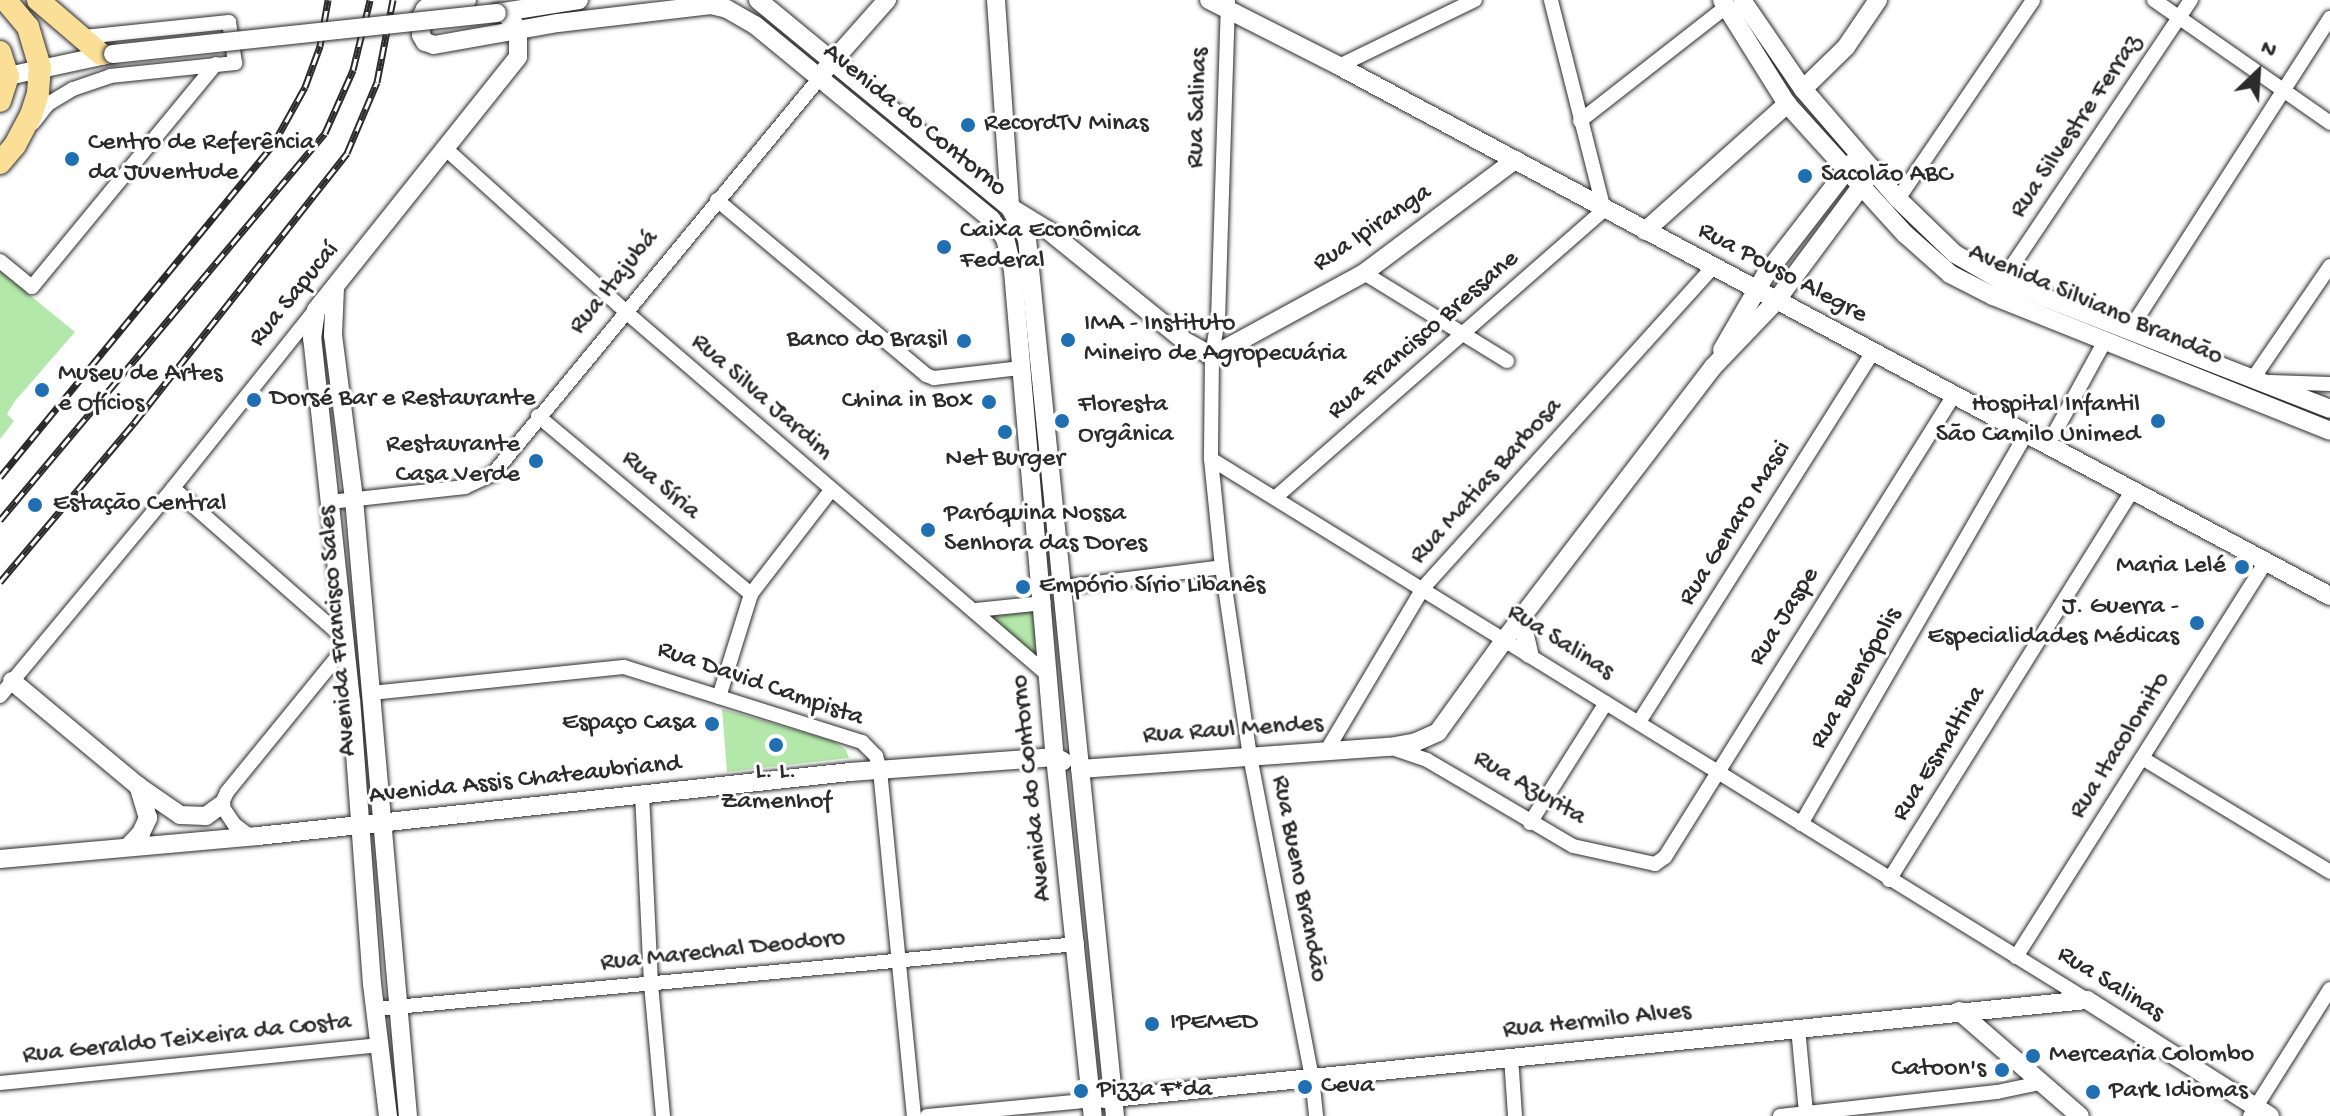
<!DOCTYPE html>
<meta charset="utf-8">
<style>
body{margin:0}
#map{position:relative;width:2330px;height:1116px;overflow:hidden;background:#fff;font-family:"Gochi Hand",sans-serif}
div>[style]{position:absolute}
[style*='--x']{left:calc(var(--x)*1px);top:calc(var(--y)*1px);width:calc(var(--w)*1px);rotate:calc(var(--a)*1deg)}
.green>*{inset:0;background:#b4e8aa}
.roads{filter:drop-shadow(0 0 2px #2b2b2b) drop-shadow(0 0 2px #2b2b2b)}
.street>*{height:14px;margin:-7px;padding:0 7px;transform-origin:7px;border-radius:7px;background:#fff}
.secondary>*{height:18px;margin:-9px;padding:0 9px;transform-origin:9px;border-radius:9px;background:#fff}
.primary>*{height:22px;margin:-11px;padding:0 11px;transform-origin:11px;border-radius:11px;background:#fbdf96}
.rail>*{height:7px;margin-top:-3.5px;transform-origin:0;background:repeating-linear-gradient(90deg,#fff 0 12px,#2b2b2b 0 24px);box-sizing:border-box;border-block:2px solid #2b2b2b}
.bridges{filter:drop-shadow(0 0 2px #2b2b2b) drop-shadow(0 0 2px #2b2b2b)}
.secondary-bridge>*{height:18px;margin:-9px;padding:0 9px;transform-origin:9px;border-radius:9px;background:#fff}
.dots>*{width:22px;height:22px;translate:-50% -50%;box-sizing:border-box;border:4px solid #fff;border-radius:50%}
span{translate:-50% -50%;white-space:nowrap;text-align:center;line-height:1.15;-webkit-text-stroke:6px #fff;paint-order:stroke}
.street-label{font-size:26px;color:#2b2b2b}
.poi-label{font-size:26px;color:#2b2b2b}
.left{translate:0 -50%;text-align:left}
.right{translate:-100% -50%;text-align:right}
.north{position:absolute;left:2218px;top:32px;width:80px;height:80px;-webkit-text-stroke:6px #fff;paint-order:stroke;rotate:25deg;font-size:22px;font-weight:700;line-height:32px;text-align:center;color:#2b2b2b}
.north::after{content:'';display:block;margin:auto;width:28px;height:36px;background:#2b2b2b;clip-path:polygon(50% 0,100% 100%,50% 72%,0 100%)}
</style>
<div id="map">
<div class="green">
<div style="clip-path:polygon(0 271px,75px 332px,15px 401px,7px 414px,14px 421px,0 439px)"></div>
<div style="clip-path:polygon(1034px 609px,1036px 659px,986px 614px)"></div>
<div style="clip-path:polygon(722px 709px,833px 741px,846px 750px,849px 758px,727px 772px)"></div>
</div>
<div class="roads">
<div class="street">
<div style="--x:2154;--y:0;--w:215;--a:34.9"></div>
<div style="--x:1228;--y:2;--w:316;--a:91.8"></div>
<div style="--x:1218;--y:318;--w:38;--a:99"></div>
<div style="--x:1212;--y:356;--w:103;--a:90.6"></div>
<div style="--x:1211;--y:459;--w:109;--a:84.2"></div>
<div style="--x:1222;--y:567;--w:191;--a:81.6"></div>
<div style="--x:1250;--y:756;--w:327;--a:79.1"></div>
<div style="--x:1312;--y:1077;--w:39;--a:84"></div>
<div style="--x:1339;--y:66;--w:151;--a:-25.9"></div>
<div style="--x:1580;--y:121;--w:185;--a:-38"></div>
<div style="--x:33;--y:123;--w:24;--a:-52"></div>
<div style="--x:48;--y:104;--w:29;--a:-31"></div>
<div style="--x:73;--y:89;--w:39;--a:-19"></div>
<div style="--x:110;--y:76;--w:126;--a:-5.9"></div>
<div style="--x:235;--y:63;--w:41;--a:-98.3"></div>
<div style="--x:229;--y:22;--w:146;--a:174.1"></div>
<div style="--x:447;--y:150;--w:241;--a:42.1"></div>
<div style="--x:626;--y:312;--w:558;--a:40.71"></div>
<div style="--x:1898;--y:199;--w:240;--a:-55.8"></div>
<div style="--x:717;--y:200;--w:273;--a:39.9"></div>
<div style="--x:926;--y:375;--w:9;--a:21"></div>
<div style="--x:934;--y:378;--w:88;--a:-6.6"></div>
<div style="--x:0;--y:261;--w:41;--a:39.1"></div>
<div style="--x:32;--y:287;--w:289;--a:-50.5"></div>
<div style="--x:1364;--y:273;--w:168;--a:31.6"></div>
<div style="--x:2002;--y:281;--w:339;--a:-56.1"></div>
<div style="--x:2129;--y:331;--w:372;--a:-57.3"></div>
<div style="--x:2252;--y:380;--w:138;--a:-55.6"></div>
<div style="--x:2270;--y:382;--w:60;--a:1.9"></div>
<div style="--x:538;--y:416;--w:278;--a:39.9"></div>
<div style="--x:2048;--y:445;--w:119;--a:-61.3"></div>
<div style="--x:1211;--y:459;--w:1030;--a:31.7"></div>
<div style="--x:173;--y:488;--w:229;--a:41.3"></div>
<div style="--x:1276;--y:497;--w:436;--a:-41.2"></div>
<div style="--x:1604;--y:210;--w:217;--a:-104.2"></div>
<div style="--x:330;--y:502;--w:136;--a:-6.3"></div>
<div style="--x:465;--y:487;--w:31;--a:-25"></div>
<div style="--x:493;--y:474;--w:511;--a:-50.48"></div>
<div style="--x:1064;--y:587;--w:159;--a:-7.2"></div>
<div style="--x:976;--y:610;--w:68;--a:-5.9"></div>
<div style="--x:371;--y:693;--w:254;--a:-5.9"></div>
<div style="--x:624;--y:667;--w:250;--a:17.5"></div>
<div style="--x:862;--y:742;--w:20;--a:45"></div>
<div style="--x:876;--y:756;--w:15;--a:74"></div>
<div style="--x:880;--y:770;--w:348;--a:84.4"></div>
<div style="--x:0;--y:696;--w:271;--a:-50.2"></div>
<div style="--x:173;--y:488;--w:228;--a:-51.4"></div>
<div style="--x:719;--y:697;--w:108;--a:-72.7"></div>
<div style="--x:751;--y:594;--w:131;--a:-52.4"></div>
<div style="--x:1639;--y:722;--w:438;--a:-57.7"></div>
<div style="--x:1389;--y:747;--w:40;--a:18.9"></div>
<div style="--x:1427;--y:760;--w:169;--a:30.5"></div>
<div style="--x:1573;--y:846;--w:84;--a:12.4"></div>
<div style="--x:1655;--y:864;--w:12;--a:-35"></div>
<div style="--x:1665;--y:857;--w:545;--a:-57.97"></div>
<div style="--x:1327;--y:750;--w:188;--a:-59.3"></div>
<div style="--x:1423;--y:588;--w:433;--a:-47.9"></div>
<div style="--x:2142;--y:758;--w:220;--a:31.2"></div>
<div style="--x:642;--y:793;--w:191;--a:87.3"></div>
<div style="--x:651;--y:984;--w:133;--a:84.8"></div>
<div style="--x:1530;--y:823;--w:142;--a:-57.7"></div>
<div style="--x:1801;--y:824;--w:450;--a:-60"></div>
<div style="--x:251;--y:837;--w:21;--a:-143"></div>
<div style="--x:234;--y:824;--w:23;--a:-124"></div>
<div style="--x:221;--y:805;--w:14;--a:-65"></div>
<div style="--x:227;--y:792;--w:188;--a:-50.8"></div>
<div style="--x:1889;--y:880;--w:460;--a:-58"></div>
<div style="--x:2016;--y:957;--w:468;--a:-57.7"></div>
<div style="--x:374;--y:1009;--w:706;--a:-5.28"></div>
<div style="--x:1798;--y:1028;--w:85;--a:84.6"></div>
<div style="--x:1511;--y:1057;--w:59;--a:86.1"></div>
<div style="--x:0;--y:1083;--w:380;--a:-5.7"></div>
<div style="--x:927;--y:1116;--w:166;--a:-5.5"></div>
<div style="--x:1780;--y:1116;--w:218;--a:-6.3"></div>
<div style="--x:1997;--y:1092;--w:44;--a:-11.8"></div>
<div style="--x:2250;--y:1116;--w:150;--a:-57.8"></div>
</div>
<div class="secondary">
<div style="--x:467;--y:0;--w:36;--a:174"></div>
<div style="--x:431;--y:4;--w:8;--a:140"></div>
<div style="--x:425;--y:9;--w:9;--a:117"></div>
<div style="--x:421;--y:17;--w:18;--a:90"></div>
<div style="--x:421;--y:35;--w:8;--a:60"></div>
<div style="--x:425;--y:42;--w:9;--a:18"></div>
<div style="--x:434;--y:45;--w:126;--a:-10.1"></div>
<div style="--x:558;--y:23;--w:154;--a:-6.7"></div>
<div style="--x:711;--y:5;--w:16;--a:14"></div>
<div style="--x:727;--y:9;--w:32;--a:30"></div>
<div style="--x:755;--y:25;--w:306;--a:39.4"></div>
<div style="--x:991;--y:219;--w:24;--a:54"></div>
<div style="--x:1005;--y:238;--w:34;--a:76"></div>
<div style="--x:1013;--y:271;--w:488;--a:85.1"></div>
<div style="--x:1055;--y:757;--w:361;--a:84"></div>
<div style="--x:758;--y:0;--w:327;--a:39.5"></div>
<div style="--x:1010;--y:208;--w:35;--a:61"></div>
<div style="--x:1027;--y:239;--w:881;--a:84.27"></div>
<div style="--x:996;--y:0;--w:208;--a:86.1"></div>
<div style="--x:1209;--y:0;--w:146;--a:26.9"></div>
<div style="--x:1339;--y:66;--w:1124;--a:28.14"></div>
<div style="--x:1722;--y:0;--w:123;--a:58"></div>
<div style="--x:1787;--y:104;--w:176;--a:47.8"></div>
<div style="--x:1905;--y:234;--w:60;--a:41.6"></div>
<div style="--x:1950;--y:274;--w:48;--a:27.1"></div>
<div style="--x:1993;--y:296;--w:363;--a:21.8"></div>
<div style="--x:1742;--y:0;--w:108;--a:55.6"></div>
<div style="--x:1803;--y:89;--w:145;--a:49.2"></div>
<div style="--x:1898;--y:199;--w:79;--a:44"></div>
<div style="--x:1955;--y:254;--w:54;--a:29.9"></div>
<div style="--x:2002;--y:281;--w:352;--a:21.3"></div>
<div style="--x:497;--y:13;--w:83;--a:-9"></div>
<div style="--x:825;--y:70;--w:94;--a:-48.5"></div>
<div style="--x:8;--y:76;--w:105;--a:-12.1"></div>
<div style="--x:1803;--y:89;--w:60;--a:-44.3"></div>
<div style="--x:1846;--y:47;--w:57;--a:-55.8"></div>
<div style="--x:1013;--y:209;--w:42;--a:31.4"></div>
<div style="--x:1049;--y:231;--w:175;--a:39"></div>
<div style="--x:1185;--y:341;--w:31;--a:29"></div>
<div style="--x:1212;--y:356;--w:173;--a:-28.6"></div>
<div style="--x:1364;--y:273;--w:189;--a:-36.8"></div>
<div style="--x:1645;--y:231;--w:191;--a:-41.8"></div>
<div style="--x:335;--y:287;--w:48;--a:92.4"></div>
<div style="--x:333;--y:335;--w:165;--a:82.7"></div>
<div style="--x:354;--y:499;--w:619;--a:85"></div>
<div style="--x:1722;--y:350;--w:88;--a:-59.9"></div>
<div style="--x:1766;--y:274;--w:142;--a:-52.2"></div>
<div style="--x:1521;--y:618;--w:37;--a:77"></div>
<div style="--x:12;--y:681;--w:164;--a:39.8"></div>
<div style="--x:138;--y:786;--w:51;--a:34.6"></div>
<div style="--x:180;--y:815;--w:26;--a:2"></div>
<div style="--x:206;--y:816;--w:19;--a:-36"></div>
<div style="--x:1080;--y:769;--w:310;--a:-4.1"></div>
<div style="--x:1389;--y:747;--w:27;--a:-10"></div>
<div style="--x:1416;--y:742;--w:24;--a:-24"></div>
<div style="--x:1438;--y:732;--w:115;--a:-54.2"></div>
<div style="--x:1505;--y:639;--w:342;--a:-52.6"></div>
<div style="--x:1713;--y:367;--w:91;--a:-46.3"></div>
<div style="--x:1776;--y:301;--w:164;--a:-53.4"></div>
<div style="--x:129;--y:846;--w:18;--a:-47"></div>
<div style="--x:141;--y:833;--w:17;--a:-65"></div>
<div style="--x:148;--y:818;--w:34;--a:-107"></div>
<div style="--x:0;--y:859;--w:259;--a:-5.1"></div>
<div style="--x:258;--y:836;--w:595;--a:-6.17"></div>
<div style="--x:850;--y:772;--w:206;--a:-4.2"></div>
<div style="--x:1055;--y:757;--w:9;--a:27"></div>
<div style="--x:1959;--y:1011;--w:160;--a:41"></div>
<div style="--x:1103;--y:1099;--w:989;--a:-5.75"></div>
<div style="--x:2087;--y:1000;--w:217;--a:32.4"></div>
<div style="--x:388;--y:1116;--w:133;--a:-96.9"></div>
<div style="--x:372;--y:984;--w:284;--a:-94.2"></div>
<div style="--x:351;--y:701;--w:364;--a:-96.1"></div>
<div style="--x:312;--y:339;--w:29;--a:-82"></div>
<div style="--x:316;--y:310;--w:324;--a:-51.4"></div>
<div style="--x:518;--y:57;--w:26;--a:-90"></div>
<div style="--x:518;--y:31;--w:13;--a:-119"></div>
<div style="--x:512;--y:20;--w:13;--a:-141"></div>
</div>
<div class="primary">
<div style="--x:38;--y:0;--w:83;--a:40.6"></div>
<div style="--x:0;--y:52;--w:25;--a:72"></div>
<div style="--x:8;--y:76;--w:26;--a:108"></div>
<div style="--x:0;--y:163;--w:23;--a:-50"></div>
<div style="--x:15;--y:145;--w:34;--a:-62"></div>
<div style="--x:31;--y:115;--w:23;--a:-72"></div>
<div style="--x:38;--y:93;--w:26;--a:-86"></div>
<div style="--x:40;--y:67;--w:42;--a:-106.7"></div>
<div style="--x:28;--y:27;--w:35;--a:-130"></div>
</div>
</div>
<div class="rail">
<div style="--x:0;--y:477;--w:432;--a:-50.6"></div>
<div style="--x:274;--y:143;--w:64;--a:-61"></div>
<div style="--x:305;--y:87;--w:44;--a:-69.9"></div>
<div style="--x:320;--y:46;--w:47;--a:-80.1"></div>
<div style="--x:0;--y:520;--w:505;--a:-49.98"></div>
<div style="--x:325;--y:133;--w:69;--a:-66"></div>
<div style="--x:353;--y:70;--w:72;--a:-76.3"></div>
<div style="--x:0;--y:582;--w:208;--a:-49.9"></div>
<div style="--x:134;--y:423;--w:344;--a:-51.7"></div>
<div style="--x:347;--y:153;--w:77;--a:-67.1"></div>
<div style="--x:377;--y:82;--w:84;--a:-79"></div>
</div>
<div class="bridges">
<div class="secondary-bridge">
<div style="--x:113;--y:54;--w:386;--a:-6.1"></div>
</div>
</div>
<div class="dots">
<div style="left:968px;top:125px;background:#1f6fb2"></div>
<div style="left:72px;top:159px;background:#1f6fb2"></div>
<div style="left:1805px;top:176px;background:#1f6fb2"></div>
<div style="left:944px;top:247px;background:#1f6fb2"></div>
<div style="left:1068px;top:340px;background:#1f6fb2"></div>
<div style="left:964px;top:341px;background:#1f6fb2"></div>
<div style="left:42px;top:390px;background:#1f6fb2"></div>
<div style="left:254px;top:400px;background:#1f6fb2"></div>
<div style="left:989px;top:402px;background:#1f6fb2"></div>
<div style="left:1062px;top:421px;background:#1f6fb2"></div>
<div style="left:2158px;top:421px;background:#1f6fb2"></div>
<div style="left:1005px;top:432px;background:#1f6fb2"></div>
<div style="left:536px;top:461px;background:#1f6fb2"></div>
<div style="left:35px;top:505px;background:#1f6fb2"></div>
<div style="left:928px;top:530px;background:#1f6fb2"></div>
<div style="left:2242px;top:567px;background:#1f6fb2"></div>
<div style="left:1023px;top:587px;background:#1f6fb2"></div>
<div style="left:2197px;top:623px;background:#1f6fb2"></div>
<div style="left:712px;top:724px;background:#1f6fb2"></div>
<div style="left:776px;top:745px;background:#1f6fb2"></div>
<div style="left:1152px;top:1024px;background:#1f6fb2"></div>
<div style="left:2033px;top:1056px;background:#1f6fb2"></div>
<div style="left:2002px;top:1070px;background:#1f6fb2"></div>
<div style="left:1305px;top:1087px;background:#1f6fb2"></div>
<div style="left:1081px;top:1091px;background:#1f6fb2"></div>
<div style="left:2093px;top:1092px;background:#1f6fb2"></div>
</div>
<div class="street-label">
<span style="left:1199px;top:108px;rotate:-88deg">Rua Salinas</span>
<span style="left:914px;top:121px;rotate:39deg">Avenida do Contorno</span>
<span style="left:2077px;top:127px;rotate:-56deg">Rua Silvestre Ferraz</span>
<span style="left:1373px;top:229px;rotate:-34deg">Rua Ipiranga</span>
<span style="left:1782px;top:274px;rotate:28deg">Rua Pouso Alegre</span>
<span style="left:615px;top:283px;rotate:-51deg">Rua Itajubá</span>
<span style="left:295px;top:295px;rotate:-51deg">Rua Sapucaí</span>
<span style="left:2095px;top:306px;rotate:23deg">Avenida Silviano Brandão</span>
<span style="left:1424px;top:336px;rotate:-41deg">Rua Francisco Bressane</span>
<span style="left:761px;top:398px;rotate:41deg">Rua Silva Jardim</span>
<span style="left:1487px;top:482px;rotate:-48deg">Rua Matias Barbosa</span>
<span style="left:660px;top:486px;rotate:40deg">Rua Síria</span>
<span style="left:1736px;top:524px;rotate:-58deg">Rua Genaro Masci</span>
<span style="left:1785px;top:617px;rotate:-58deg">Rua Jaspe</span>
<span style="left:339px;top:631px;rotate:-95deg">Avenida Francisco Sales</span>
<span style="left:1560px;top:643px;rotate:32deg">Rua Salinas</span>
<span style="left:1857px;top:679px;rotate:-60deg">Rua Buenópolis</span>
<span style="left:760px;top:685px;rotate:19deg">Rua David Campista</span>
<span style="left:1233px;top:731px;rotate:-4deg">Rua Raul Mendes</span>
<span style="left:2121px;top:746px;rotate:-58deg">Rua Itacolomito</span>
<span style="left:1940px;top:754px;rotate:-58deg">Rua Esmaltina</span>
<span style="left:525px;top:781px;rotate:-6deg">Avenida Assis Chateaubriand</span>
<span style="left:1033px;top:788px;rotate:-96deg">Avenida do Contorno</span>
<span style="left:1529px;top:789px;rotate:30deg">Rua Azurita</span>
<span style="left:1298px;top:879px;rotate:79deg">Rua Bueno Brandão</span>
<span style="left:723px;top:952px;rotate:-6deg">Rua Marechal Deodoro</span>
<span style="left:2110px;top:985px;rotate:32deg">Rua Salinas</span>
<span style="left:1597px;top:1022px;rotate:-6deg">Rua Hermilo Alves</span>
<span style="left:187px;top:1040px;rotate:-6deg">Rua Geraldo Teixeira da Costa</span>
</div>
<div class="poi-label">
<span class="left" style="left:984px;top:125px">RecordTV Minas</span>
<span class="left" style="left:88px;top:159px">Centro de Referência<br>da Juventude</span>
<span class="left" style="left:1821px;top:176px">Sacolão ABC</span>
<span class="left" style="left:960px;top:247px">Caixa Econômica<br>Federal</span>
<span class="left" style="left:1084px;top:340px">IMA - Instituto<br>Mineiro de Agropecuária</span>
<span class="right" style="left:948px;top:341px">Banco do Brasil</span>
<span class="left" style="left:58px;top:390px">Museu de Artes<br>e Ofícios</span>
<span class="left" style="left:270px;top:400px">Dorsé Bar e Restaurante</span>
<span class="right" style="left:973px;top:402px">China in Box</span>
<span class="left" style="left:1078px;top:421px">Floresta<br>Orgânica</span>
<span class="right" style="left:2140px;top:421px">Hospital Infantil<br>São Camilo Unimed</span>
<span class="right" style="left:520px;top:461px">Restaurante<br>Casa Verde</span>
<span style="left:1005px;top:460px">Net Burger</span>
<span class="left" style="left:53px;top:505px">Estação Central</span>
<span class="left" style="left:944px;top:530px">Paróquina Nossa<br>Senhora das Dores</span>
<span class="right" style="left:2226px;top:567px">Maria Lelé</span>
<span class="left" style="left:1039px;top:587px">Empório Sírio Libanês</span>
<span class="right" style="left:2179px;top:623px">J. Guerra -<br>Especialidades Médicas</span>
<span class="right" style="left:696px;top:724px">Espaço Casa</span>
<span style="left:776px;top:788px">L. L.<br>Zamenhof</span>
<span class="left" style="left:1170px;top:1024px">IPEMED</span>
<span class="left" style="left:2049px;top:1056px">Mercearia Colombo</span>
<span class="right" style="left:1986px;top:1070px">Catoon's</span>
<span class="left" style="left:1321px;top:1087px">Ceva</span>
<span class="left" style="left:1097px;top:1091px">Pizza F*da</span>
<span class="left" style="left:2109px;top:1092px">Park Idiomas</span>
</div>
<div class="north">N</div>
</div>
